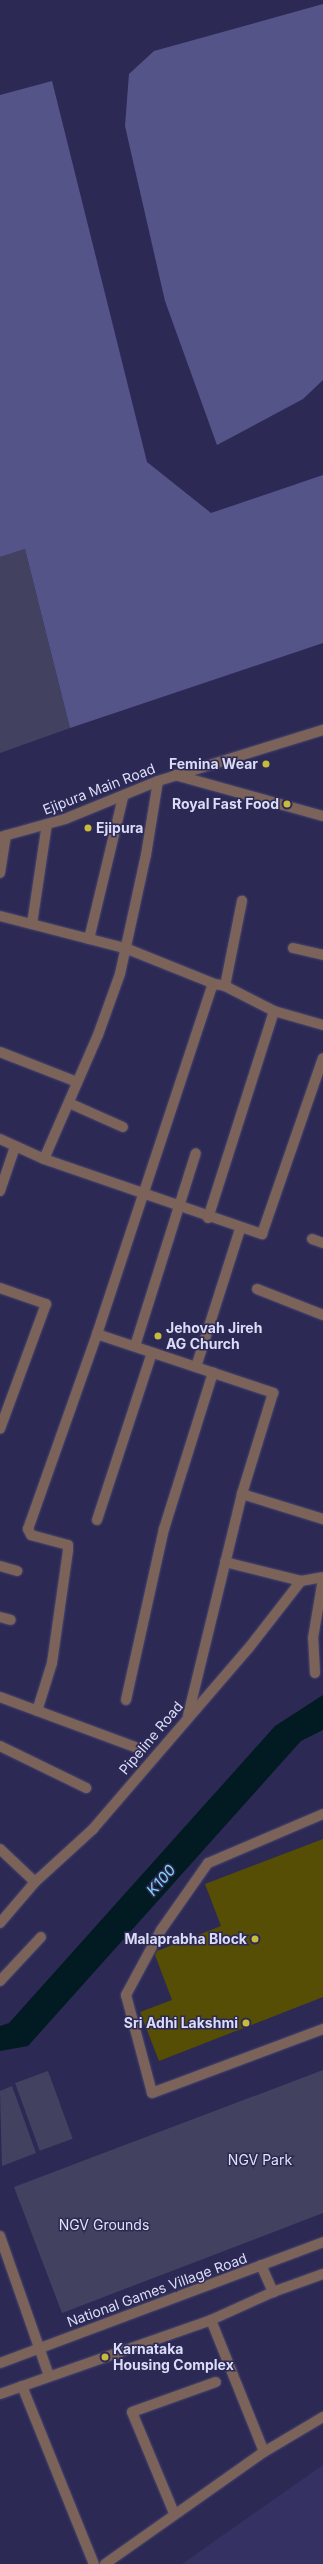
<!DOCTYPE html>
<style>
body{margin:0}
#map{position:relative;width:323px;height:2564px;overflow:hidden;background:#2c2a55;font-family:Inter,sans-serif}
div>[style]{position:absolute}
[style*='--x']{left:calc(var(--x)*1px);top:calc(var(--y)*1px);width:calc(var(--w)*1px);rotate:calc(var(--a)*1deg)}
.built>*{inset:0;background:#353263}
.green>*{inset:0;background:#424260;transform-origin:0 0}
.forest>*{inset:0;background:#555489}
.water>*{inset:0;background:#021a22}
.building>*{inset:0;background:#554e04}
.roads{filter:drop-shadow(0 0 1px #48466f) drop-shadow(0 0 1px #48466f)}
.minor>*{height:10px;margin:-5px;padding:0 5px;transform-origin:5px;border-radius:5px;background:#7b635a}
.dots>*{width:11px;height:11px;translate:-50% -50%;box-sizing:border-box;border:2px solid #2c2a55;border-radius:50%}
span{translate:-50% -50%;white-space:nowrap;text-align:center;line-height:1.15;-webkit-text-stroke:3px #2c2a55;paint-order:stroke}
.poi-label{font-size:14px;color:#dbdcf7;font-weight:700}
.right{translate:-100% -50%;text-align:right}
.left{translate:0 -50%;text-align:left}
.street-label{font-size:14px;color:#dbdcf7}
.park-label{font-size:14px;color:#e1e2f3}
.water-label{font-size:15px;color:#83d7f6;font-style:italic}
</style>
<div id="map">
<div class="built">
<div style="clip-path:polygon(323px 2465px,323px 2564px,182px 2564px)"></div>
</div>
<div class="green">
<div style="clip-path:polygon(25px 549px,70px 728px,0 753px,0 557px)"></div>
<div style="clip-path:polygon(323px 2070px,323px 2213px,62px 2313px,14px 2187px)"></div>
<div style="left:48px;top:2071px;width:72px;height:35px;rotate:70deg"></div>
<div style="clip-path:polygon(12px 2086px,36px 2153px,2px 2166px,0 2091px)"></div>
</div>
<div class="forest">
<div style="clip-path:polygon(323px 4px,323px 380px,303px 399px,217px 445px,165px 301px,125px 126px,129px 74px,154px 51px)"></div>
<div style="clip-path:polygon(52px 81px,147px 462px,211px 513px,323px 475px,323px 643px,70px 728px,25px 549px,0 557px,0 95px)"></div>
</div>
<div class="water">
<div style="clip-path:polygon(323px 1695px,323px 1730px,301px 1741px,28px 2046px,0 2051px,0 2026px,9px 2023px,275px 1726px)"></div>
</div>
<div class="building">
<div style="clip-path:polygon(323px 1839px,323px 1997px,159px 2061px,140px 2012px,172px 2000px,155px 1955px,157px 1951px,221px 1926px,205px 1884px)"></div>
</div>
<div class="roads">
<div class="minor">
<div style="--x:175;--y:775;--w:154;--a:15.5"></div>
<div style="--x:0;--y:837;--w:67;--a:-15.5"></div>
<div style="--x:65;--y:819;--w:100;--a:-22.2"></div>
<div style="--x:158;--y:781;--w:173;--a:-17.2"></div>
<div style="--x:0;--y:873;--w:38;--a:-81"></div>
<div style="--x:0;--y:916;--w:129;--a:14.4"></div>
<div style="--x:125;--y:948;--w:97;--a:21.8"></div>
<div style="--x:32;--y:924;--w:101;--a:-81.5"></div>
<div style="--x:89;--y:939;--w:146;--a:-76.5"></div>
<div style="--x:293;--y:948;--w:31;--a:13"></div>
<div style="--x:225;--y:986;--w:87;--a:-78.7"></div>
<div style="--x:0;--y:1052;--w:83;--a:21.3"></div>
<div style="--x:69;--y:1103;--w:59;--a:24"></div>
<div style="--x:0;--y:1139;--w:48;--a:24.4"></div>
<div style="--x:44;--y:1159;--w:231;--a:19"></div>
<div style="--x:262;--y:1234;--w:186;--a:-70.9"></div>
<div style="--x:44;--y:1159;--w:135;--a:-66.5"></div>
<div style="--x:98;--y:1035;--w:65;--a:-70.2"></div>
<div style="--x:120;--y:974;--w:122;--a:-77.7"></div>
<div style="--x:146;--y:855;--w:75;--a:-80.8"></div>
<div style="--x:0;--y:1191;--w:46;--a:-71.2"></div>
<div style="--x:208;--y:1218;--w:217;--a:-72.3"></div>
<div style="--x:274;--y:1011;--w:51;--a:15.9"></div>
<div style="--x:312;--y:1239;--w:12;--a:20"></div>
<div style="--x:0;--y:1288;--w:49;--a:19.2"></div>
<div style="--x:46;--y:1304;--w:133;--a:110.2"></div>
<div style="--x:257;--y:1289;--w:71;--a:21.5"></div>
<div style="--x:97;--y:1334;--w:366;--a:-71.7"></div>
<div style="--x:212;--y:987;--w:4;--a:-45"></div>
<div style="--x:215;--y:984;--w:10;--a:11"></div>
<div style="--x:225;--y:986;--w:55;--a:27"></div>
<div style="--x:135;--y:1346;--w:202;--a:-72.5"></div>
<div style="--x:196;--y:1367;--w:145;--a:-72.3"></div>
<div style="--x:242;--y:1494;--w:85;--a:17.2"></div>
<div style="--x:97;--y:1520;--w:176;--a:-71.8"></div>
<div style="--x:225;--y:1562;--w:78;--a:14"></div>
<div style="--x:0;--y:1566;--w:18;--a:16"></div>
<div style="--x:0;--y:1617;--w:11;--a:15"></div>
<div style="--x:315;--y:1673;--w:35;--a:-93"></div>
<div style="--x:313;--y:1638;--w:60;--a:-80.4"></div>
<div style="--x:0;--y:1697;--w:144;--a:20.3"></div>
<div style="--x:126;--y:1700;--w:175;--a:-77.5"></div>
<div style="--x:164;--y:1529;--w:164;--a:-72.6"></div>
<div style="--x:37;--y:1711;--w:50;--a:-72.6"></div>
<div style="--x:52;--y:1663;--w:114;--a:-81.9"></div>
<div style="--x:68;--y:1550;--w:5;--a:-90"></div>
<div style="--x:68;--y:1545;--w:38;--a:-165"></div>
<div style="--x:31;--y:1535;--w:7;--a:-117"></div>
<div style="--x:28;--y:1529;--w:207;--a:-70.5"></div>
<div style="--x:97;--y:1334;--w:186;--a:18.5"></div>
<div style="--x:273;--y:1393;--w:106;--a:107.1"></div>
<div style="--x:242;--y:1494;--w:228;--a:103.7"></div>
<div style="--x:0;--y:1746;--w:96;--a:26"></div>
<div style="--x:323;--y:1814;--w:125;--a:156.9"></div>
<div style="--x:208;--y:1863;--w:82;--a:125"></div>
<div style="--x:161;--y:1930;--w:74;--a:118.3"></div>
<div style="--x:126;--y:1995;--w:101;--a:75.1"></div>
<div style="--x:152;--y:2093;--w:183;--a:-20.5"></div>
<div style="--x:0;--y:1849;--w:48;--a:43.3"></div>
<div style="--x:0;--y:1923;--w:54;--a:-49.5"></div>
<div style="--x:35;--y:1882;--w:79;--a:-42.4"></div>
<div style="--x:93;--y:1829;--w:238;--a:-49.3"></div>
<div style="--x:248;--y:1649;--w:86;--a:-52.1"></div>
<div style="--x:301;--y:1581;--w:22;--a:-10"></div>
<div style="--x:0;--y:1981;--w:60;--a:-47"></div>
<div style="--x:0;--y:2236;--w:148;--a:70.7"></div>
<div style="--x:261;--y:2265;--w:30;--a:66"></div>
<div style="--x:211;--y:2320;--w:142;--a:68.1"></div>
<div style="--x:0;--y:2363;--w:345;--a:-20.5"></div>
<div style="--x:22;--y:2386;--w:192;--a:68"></div>
<div style="--x:0;--y:2394;--w:224;--a:-19.3"></div>
<div style="--x:211;--y:2320;--w:68;--a:-24.3"></div>
<div style="--x:273;--y:2292;--w:53;--a:-19.8"></div>
<div style="--x:174;--y:2513;--w:109;--a:-112.6"></div>
<div style="--x:132;--y:2412;--w:89;--a:-19.7"></div>
<div style="--x:105;--y:2564;--w:194;--a:-35.2"></div>
<div style="--x:264;--y:2452;--w:69;--a:-30.7"></div>
</div>
</div>
<div class="dots">
<div style="left:266px;top:764px;background:#c8bb3b"></div>
<div style="left:287px;top:804px;background:#c8bb3b"></div>
<div style="left:88px;top:828px;background:#c8bb3b"></div>
<div style="left:158px;top:1336px;background:#c8bb3b"></div>
<div style="left:255px;top:1939px;background:#c8bb3b"></div>
<div style="left:246px;top:2023px;background:#c8bb3b"></div>
<div style="left:105px;top:2357px;background:#c8bb3b"></div>
</div>
<div class="poi-label">
<span class="right" style="left:258px;top:764px">Femina Wear</span>
<span class="right" style="left:279px;top:804px">Royal Fast Food</span>
<span class="left" style="left:96px;top:828px">Ejipura</span>
<span class="left" style="left:166px;top:1336px">Jehovah Jireh<br>AG Church</span>
<span class="right" style="left:247px;top:1939px">Malaprabha Block</span>
<span class="right" style="left:238px;top:2023px">Sri Adhi Lakshmi</span>
<span class="left" style="left:113px;top:2357px">Karnataka<br>Housing Complex</span>
</div>
<div class="street-label">
<span style="left:99px;top:789px;rotate:-21deg">Ejipura Main Road</span>
<span style="left:151px;top:1738px;rotate:-50deg">Pipeline Road</span>
<span style="left:157px;top:2290px;rotate:-20deg">National Games Village Road</span>
</div>
<div class="park-label">
<span style="left:260px;top:2160px">NGV Park</span>
<span style="left:104px;top:2225px">NGV Grounds</span>
</div>
<div class="water-label">
<span style="left:161px;top:1880px;rotate:-49deg">K100</span>
</div>
</div>
